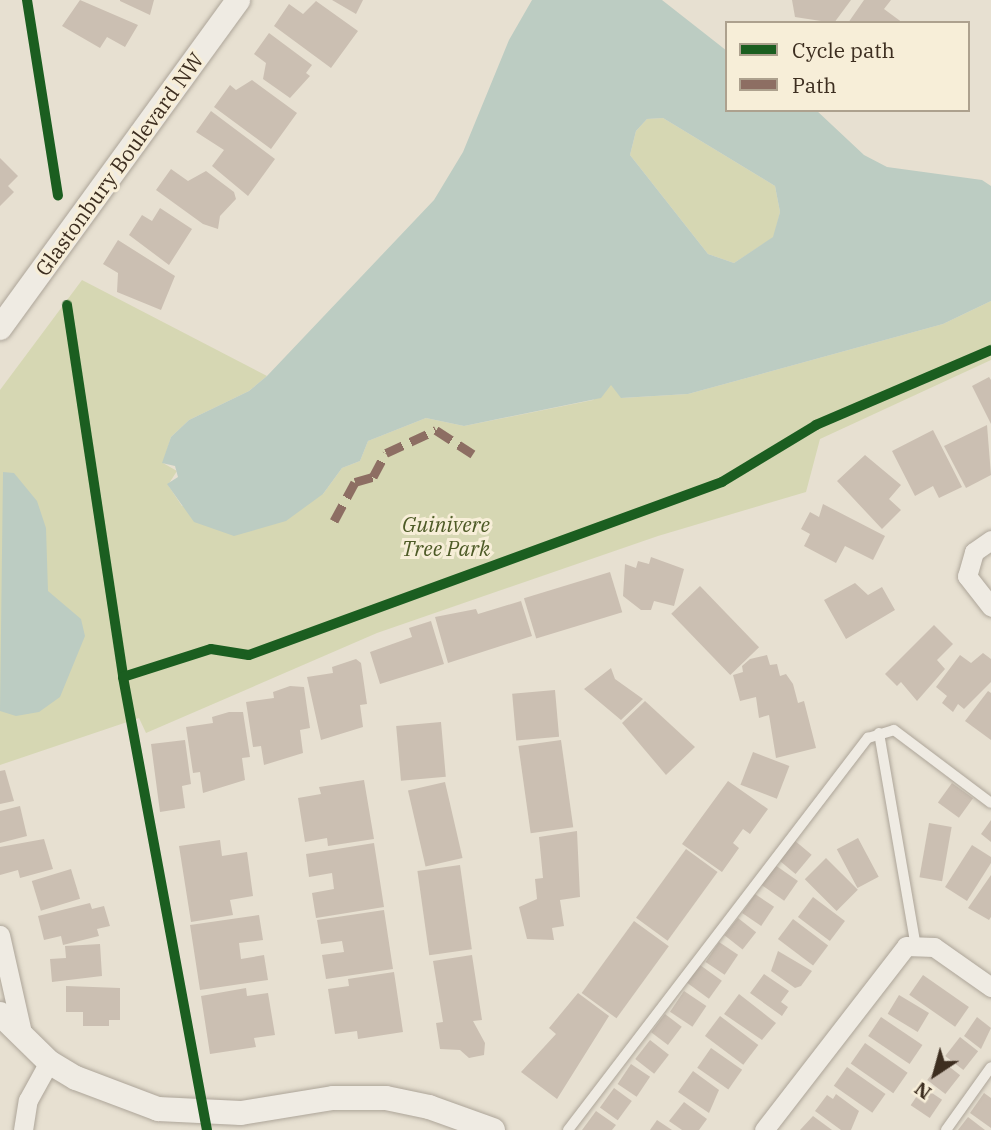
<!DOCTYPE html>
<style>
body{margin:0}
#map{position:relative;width:991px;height:1130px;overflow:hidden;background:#e7e0d1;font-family:"IBM Plex Serif",serif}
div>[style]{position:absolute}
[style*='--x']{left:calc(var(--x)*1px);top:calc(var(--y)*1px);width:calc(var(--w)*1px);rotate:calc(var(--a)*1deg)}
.green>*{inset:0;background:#d6d7b3}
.water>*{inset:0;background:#bcccc2}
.building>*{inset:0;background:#cbbfb2;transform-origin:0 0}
.roads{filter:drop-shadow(0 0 2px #ada599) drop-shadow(0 0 2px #ada599)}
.service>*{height:10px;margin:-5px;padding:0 5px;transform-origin:5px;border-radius:5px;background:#efebe3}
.minor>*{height:19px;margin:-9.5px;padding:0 9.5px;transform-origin:9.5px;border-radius:9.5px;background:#efebe3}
.tertiary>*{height:24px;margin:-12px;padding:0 12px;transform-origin:12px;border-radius:12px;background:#efebe3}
.quiet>*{height:9px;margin-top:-4.5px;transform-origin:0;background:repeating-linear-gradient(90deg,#8d6e63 0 18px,transparent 0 27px)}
.cycleway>*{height:10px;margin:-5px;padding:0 5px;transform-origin:5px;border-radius:5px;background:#1b5e20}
span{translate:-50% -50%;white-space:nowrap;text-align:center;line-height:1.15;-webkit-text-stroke:6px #f7eed8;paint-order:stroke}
.street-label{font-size:21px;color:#3d2e20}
.park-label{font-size:21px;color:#4d5a26;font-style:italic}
.legend{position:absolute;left:725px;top:21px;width:245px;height:91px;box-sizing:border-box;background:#f7eed8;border:2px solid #ada18e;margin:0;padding:9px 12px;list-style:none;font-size:21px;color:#3d2e20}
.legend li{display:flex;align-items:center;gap:14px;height:35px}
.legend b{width:35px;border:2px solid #ada18e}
.north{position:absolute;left:900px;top:1039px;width:70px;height:70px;-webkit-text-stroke:5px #f7eed8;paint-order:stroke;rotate:216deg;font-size:19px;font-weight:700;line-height:28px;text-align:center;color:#3d2e20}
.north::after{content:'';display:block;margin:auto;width:24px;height:32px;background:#3d2e20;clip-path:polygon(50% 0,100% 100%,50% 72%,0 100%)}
</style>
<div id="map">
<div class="green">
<div style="clip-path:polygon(663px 118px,775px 186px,780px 212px,774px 237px,734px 263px,708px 254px,630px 155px,636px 131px,647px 119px)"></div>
<div style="clip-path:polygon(82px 280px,267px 376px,249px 391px,189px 420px,171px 437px,163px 463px,177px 471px,168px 485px,182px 506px,323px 494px,342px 468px,360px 461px,368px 441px,426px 418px,464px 426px,593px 400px,611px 384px,622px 398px,688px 394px,943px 324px,991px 301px,991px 360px,820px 439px,806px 492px,658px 536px,377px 633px,146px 733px,139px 718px,0 765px,0 390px)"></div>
</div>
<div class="water">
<div style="clip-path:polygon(evenodd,532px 0,662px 0,727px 51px,727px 110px,816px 110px,864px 155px,887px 167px,982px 180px,991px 186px,991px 301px,943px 324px,688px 394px,621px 398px,611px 385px,601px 398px,464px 426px,426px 418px,368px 441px,360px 461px,342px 468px,323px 494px,286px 521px,234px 536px,194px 522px,167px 484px,178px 477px,175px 466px,162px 463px,171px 437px,189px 420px,249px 391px,267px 376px,434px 200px,463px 152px,509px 40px,532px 0,663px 118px,775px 186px,780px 212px,773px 237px,734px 263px,708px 254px,630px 155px,636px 131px,647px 119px,663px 118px)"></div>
<div style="clip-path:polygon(3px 472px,14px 473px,37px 501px,46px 528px,48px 591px,81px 619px,85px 636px,60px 697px,39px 712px,16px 716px,0 711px)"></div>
</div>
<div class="building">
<div style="clip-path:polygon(80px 0,138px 25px,125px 47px,107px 37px,100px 48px,62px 26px)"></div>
<div style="clip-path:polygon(154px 0,150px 15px,120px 1px,120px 0)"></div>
<div style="clip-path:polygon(332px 0,363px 0,356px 14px)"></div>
<div style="clip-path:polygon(792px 0,851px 0,834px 23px,795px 17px)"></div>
<div style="clip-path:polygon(864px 0,891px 0,884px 9px,903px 23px,848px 23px)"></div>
<div style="clip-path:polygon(316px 1px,358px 31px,331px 68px,274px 26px,289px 4px,303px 14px)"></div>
<div style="clip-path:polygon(269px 33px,312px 65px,306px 73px,310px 76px,290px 98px,263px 79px,266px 63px,254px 54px)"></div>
<div style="clip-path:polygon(252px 80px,297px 113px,271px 149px,214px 107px,230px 85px,236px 90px)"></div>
<div style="clip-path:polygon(211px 111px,275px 159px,248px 196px,212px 166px,224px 150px,196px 132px)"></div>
<div style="clip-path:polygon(0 158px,18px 176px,8px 186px,14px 192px,0 206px)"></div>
<div style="clip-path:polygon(171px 169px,188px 181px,206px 171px,234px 192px,236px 199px,220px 216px,218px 229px,203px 224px,156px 190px)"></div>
<div style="clip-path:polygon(160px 208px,192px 229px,169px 265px,129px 235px,142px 215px,152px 221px)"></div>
<div style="clip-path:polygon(118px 240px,175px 276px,161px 310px,117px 292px,118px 273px,103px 264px)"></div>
<div style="clip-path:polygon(989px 377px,991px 380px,991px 424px,972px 386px)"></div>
<div style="clip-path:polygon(987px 425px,991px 475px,966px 488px,944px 446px)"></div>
<div style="clip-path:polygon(933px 430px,962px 487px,939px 498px,933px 486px,915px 496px,892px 451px)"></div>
<div style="clip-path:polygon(865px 455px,901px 485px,889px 499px,901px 510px,882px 529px,837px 481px)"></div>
<div style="clip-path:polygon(823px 504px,885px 536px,873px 560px,845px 546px,836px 563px,804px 546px,810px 534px,801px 529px,810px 512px,819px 517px)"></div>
<div style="clip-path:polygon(651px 557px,684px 569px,674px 606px,654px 601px,651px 610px,641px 610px,623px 596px,625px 564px,636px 568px,638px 561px,649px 564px)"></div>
<div style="left:610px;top:572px;width:42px;height:90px;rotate:73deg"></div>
<div style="clip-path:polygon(855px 583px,868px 595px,882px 587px,895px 610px,846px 639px,824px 600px)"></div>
<div style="left:700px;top:586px;width:85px;height:40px;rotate:46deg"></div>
<div style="clip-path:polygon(521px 601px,532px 636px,448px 663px,435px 617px,476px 609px,478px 614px)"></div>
<div style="clip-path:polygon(431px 621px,444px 664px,380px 684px,370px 652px,412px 637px,409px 628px)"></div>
<div style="clip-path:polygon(934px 625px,953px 644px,937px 660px,945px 669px,917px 701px,901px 682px,897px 686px,885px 674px)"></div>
<div style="clip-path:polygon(983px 653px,991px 659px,991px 682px,964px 709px,958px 704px,953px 712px,942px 703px,947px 696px,936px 687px,960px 655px,971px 663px)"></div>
<div style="clip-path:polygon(767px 655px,770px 665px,777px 664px,780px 676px,786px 674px,793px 684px,798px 703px,804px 701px,816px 748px,776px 758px,769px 715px,759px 718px,756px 697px,740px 701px,733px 675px,743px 672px,742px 666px,750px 659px)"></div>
<div style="clip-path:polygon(356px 659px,361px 663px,367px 704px,360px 705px,363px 727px,321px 740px,307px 677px,333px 673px,332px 667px)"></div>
<div style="clip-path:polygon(611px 668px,615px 679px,643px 699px,621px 720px,584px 689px)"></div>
<div style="clip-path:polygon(290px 686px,304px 687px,310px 728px,300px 730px,303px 753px,264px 765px,261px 746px,253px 747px,246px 702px,274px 698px,273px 692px)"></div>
<div style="left:555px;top:690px;width:47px;height:43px;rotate:85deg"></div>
<div style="clip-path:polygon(988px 691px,991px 693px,991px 740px,965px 721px)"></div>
<div style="clip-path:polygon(645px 701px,695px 747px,666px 775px,622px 723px)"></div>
<div style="clip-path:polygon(229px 712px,243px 712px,250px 757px,242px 758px,245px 780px,203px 793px,200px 772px,193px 773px,186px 727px,213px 723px,212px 717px)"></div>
<div style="left:441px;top:722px;width:55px;height:45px;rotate:85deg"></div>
<div style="clip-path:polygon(185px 740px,191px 784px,182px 786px,185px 808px,160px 812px,151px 744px)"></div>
<div style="left:561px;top:740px;width:88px;height:43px;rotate:82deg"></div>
<div style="left:753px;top:752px;width:39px;height:35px;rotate:21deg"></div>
<div style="clip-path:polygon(5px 770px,14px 801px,0 804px,0 771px)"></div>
<div style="clip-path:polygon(364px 780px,374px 839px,328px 846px,327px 838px,305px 842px,298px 798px,321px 794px,319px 787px)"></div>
<div style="clip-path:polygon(728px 781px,768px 809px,750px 834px,743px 829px,733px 843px,739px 848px,722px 872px,682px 844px)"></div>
<div style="left:445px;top:782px;width:78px;height:38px;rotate:77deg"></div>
<div style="left:952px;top:783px;width:26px;height:24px;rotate:36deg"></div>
<div style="clip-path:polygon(20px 806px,27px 836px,0 843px,0 811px)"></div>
<div style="clip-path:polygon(991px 820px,991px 842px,981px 834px)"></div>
<div style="left:929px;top:823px;width:23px;height:55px;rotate:10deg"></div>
<div style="clip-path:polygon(577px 831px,580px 897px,560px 900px,564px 926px,552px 928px,554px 940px,527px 939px,519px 907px,537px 899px,535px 879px,543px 878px,539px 837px)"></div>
<div style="left:858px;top:838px;width:44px;height:24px;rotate:62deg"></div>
<div style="clip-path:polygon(44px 839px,53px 869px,20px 878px,18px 870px,0 875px,0 847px)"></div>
<div style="clip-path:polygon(220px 840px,222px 856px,247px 852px,253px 896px,230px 900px,233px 915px,191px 922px,179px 846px)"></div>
<div style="left:794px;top:840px;width:23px;height:25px;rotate:40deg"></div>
<div style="clip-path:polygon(374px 843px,384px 907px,316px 918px,312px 893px,334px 889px,332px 873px,309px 877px,306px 854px)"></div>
<div style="clip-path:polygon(972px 845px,991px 857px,991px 863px,967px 901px,945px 887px)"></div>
<div style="left:686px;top:849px;width:39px;height:85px;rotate:36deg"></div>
<div style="left:826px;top:858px;width:45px;height:30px;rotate:45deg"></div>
<div style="left:460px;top:865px;width:85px;height:43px;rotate:82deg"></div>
<div style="left:775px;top:865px;width:28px;height:24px;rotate:35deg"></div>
<div style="left:71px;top:869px;width:31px;height:41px;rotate:73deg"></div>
<div style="clip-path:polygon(991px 875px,991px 917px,989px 920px,968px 908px)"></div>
<div style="left:755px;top:894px;width:23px;height:23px;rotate:34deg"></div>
<div style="left:813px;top:897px;width:40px;height:25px;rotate:37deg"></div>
<div style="clip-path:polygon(90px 903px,92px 909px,104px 906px,110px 926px,97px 929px,99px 936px,63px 945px,61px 936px,44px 940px,38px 916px)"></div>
<div style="clip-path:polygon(384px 910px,393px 969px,326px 979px,322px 955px,344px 952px,342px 941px,321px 944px,317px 920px)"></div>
<div style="clip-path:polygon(259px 915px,263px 940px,239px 943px,241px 959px,264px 955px,268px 980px,200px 990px,190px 925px)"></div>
<div style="left:738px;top:918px;width:23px;height:22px;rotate:38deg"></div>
<div style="left:793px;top:919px;width:44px;height:25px;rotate:37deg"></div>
<div style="left:634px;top:921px;width:43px;height:89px;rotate:36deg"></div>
<div style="left:719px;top:942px;width:23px;height:24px;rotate:34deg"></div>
<div style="clip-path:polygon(100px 944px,102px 976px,52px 982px,50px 959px,66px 958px,65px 946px)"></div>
<div style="clip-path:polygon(778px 951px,812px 971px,801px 986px,795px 988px,771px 971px)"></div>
<div style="clip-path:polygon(472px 955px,482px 1020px,473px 1021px,485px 1043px,484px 1055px,469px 1058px,460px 1050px,440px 1049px,436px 1023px,443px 1022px,433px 961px)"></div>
<div style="left:700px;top:965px;width:27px;height:22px;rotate:36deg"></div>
<div style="clip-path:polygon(394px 972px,403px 1032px,358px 1039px,357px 1031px,335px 1034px,328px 989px,349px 986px,348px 979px)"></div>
<div style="clip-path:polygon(764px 974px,789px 991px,781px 1002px,788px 1007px,782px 1016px,750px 993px)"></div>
<div style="left:923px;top:975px;width:56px;height:24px;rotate:35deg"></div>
<div style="clip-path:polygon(66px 986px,120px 988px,120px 1020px,109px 1020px,109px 1026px,83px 1026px,83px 1012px,66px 1012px)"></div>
<div style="clip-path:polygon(246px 988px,247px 996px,268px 993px,275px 1035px,254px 1038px,256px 1047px,210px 1054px,201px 996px)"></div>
<div style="left:684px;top:991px;width:27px;height:25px;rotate:34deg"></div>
<div style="clip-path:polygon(578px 993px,609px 1016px,557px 1099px,521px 1072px,556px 1034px,549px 1028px)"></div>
<div style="clip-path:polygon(739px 994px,776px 1023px,762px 1040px,724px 1014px)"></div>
<div style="left:899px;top:995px;width:35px;height:22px;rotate:31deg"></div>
<div style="left:665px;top:1014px;width:21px;height:23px;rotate:37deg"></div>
<div style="left:720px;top:1016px;width:48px;height:25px;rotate:37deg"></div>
<div style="left:881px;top:1017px;width:50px;height:23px;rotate:34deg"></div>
<div style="clip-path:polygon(977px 1017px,991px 1028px,981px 1049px,964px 1036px)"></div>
<div style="left:960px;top:1037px;width:23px;height:24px;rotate:38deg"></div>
<div style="left:650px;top:1040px;width:24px;height:24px;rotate:38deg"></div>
<div style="left:865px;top:1043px;width:52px;height:25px;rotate:35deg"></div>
<div style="left:711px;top:1048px;width:38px;height:24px;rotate:35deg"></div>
<div style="left:942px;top:1061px;width:23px;height:24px;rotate:38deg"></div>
<div style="left:631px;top:1064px;width:23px;height:24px;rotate:34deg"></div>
<div style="left:847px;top:1067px;width:47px;height:23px;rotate:35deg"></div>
<div style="clip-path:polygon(693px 1071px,719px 1090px,709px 1113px,678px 1092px)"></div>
<div style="left:923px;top:1087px;width:23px;height:22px;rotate:34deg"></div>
<div style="left:614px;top:1088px;width:22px;height:24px;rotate:36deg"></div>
<div style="clip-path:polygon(984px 1093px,991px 1098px,991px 1128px,970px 1113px)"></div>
<div style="clip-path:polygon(836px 1094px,859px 1111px,851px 1130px,841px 1130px,815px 1111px,827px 1095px,833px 1099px)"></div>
<div style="clip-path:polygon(684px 1102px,707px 1119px,699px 1130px,682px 1130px,669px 1121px)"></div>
<div style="clip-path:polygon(596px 1111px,616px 1125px,612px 1130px,582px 1130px)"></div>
<div style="clip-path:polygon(813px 1116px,832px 1130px,800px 1130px)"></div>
<div style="clip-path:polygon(968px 1117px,985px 1130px,958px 1130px)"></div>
<div style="clip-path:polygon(657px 1120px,672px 1130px,650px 1130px)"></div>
</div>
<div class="roads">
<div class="service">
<div style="--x:879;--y:733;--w:212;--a:80.2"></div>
<div style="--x:568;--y:1130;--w:494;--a:-52.6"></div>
<div style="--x:868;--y:738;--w:27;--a:-17"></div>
<div style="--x:894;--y:730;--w:121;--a:37"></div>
<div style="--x:946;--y:1130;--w:77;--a:-54.5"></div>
</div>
<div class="minor">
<div style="--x:991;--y:540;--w:21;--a:145"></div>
<div style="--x:974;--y:552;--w:25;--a:106"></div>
<div style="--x:967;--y:576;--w:39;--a:52"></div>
<div style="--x:0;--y:935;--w:105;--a:77.3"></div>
<div style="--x:23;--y:1130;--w:30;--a:-81"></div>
<div style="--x:28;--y:1100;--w:43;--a:-61.1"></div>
<div style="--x:764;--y:1130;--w:232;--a:-52.3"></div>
<div style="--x:906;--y:946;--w:28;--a:2"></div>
<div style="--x:934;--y:947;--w:70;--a:35.1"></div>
</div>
<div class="tertiary">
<div style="--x:0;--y:328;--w:405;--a:-54"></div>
<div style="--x:0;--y:1014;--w:69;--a:44.4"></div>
<div style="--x:49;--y:1062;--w:31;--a:31"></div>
<div style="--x:76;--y:1078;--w:88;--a:20.7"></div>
<div style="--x:158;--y:1109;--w:83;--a:2.8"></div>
<div style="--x:241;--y:1113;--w:93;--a:-9.3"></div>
<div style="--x:333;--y:1098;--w:53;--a:0"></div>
<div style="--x:386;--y:1098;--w:44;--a:11.8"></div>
<div style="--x:429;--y:1107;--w:68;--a:19.8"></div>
</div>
</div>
<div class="quiet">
<div style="--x:334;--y:521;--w:44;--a:-61.7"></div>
<div style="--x:355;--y:482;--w:19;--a:-16"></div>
<div style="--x:373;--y:477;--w:27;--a:-62"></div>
<div style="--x:386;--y:453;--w:55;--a:-24.7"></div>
<div style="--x:436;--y:430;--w:44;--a:33"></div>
</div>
<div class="cycleway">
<div style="--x:27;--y:0;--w:198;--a:81"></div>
<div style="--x:67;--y:305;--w:376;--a:81.4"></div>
<div style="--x:123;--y:677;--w:461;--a:79.5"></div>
<div style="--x:123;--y:677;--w:92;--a:-17.7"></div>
<div style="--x:211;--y:649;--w:38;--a:9"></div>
<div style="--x:249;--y:655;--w:504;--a:-20.09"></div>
<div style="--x:722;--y:482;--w:110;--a:-31.2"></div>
<div style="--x:816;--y:425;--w:190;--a:-23.2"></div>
</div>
<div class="street-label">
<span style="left:119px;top:164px;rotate:-54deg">Glastonbury Boulevard NW</span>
</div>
<div class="park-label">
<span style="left:446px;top:536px">Guinivere<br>Tree Park</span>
</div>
<ul class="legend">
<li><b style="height:9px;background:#1b5e20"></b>Cycle path</li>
<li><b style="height:9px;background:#8d6e63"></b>Path</li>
</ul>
<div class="north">N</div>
</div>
